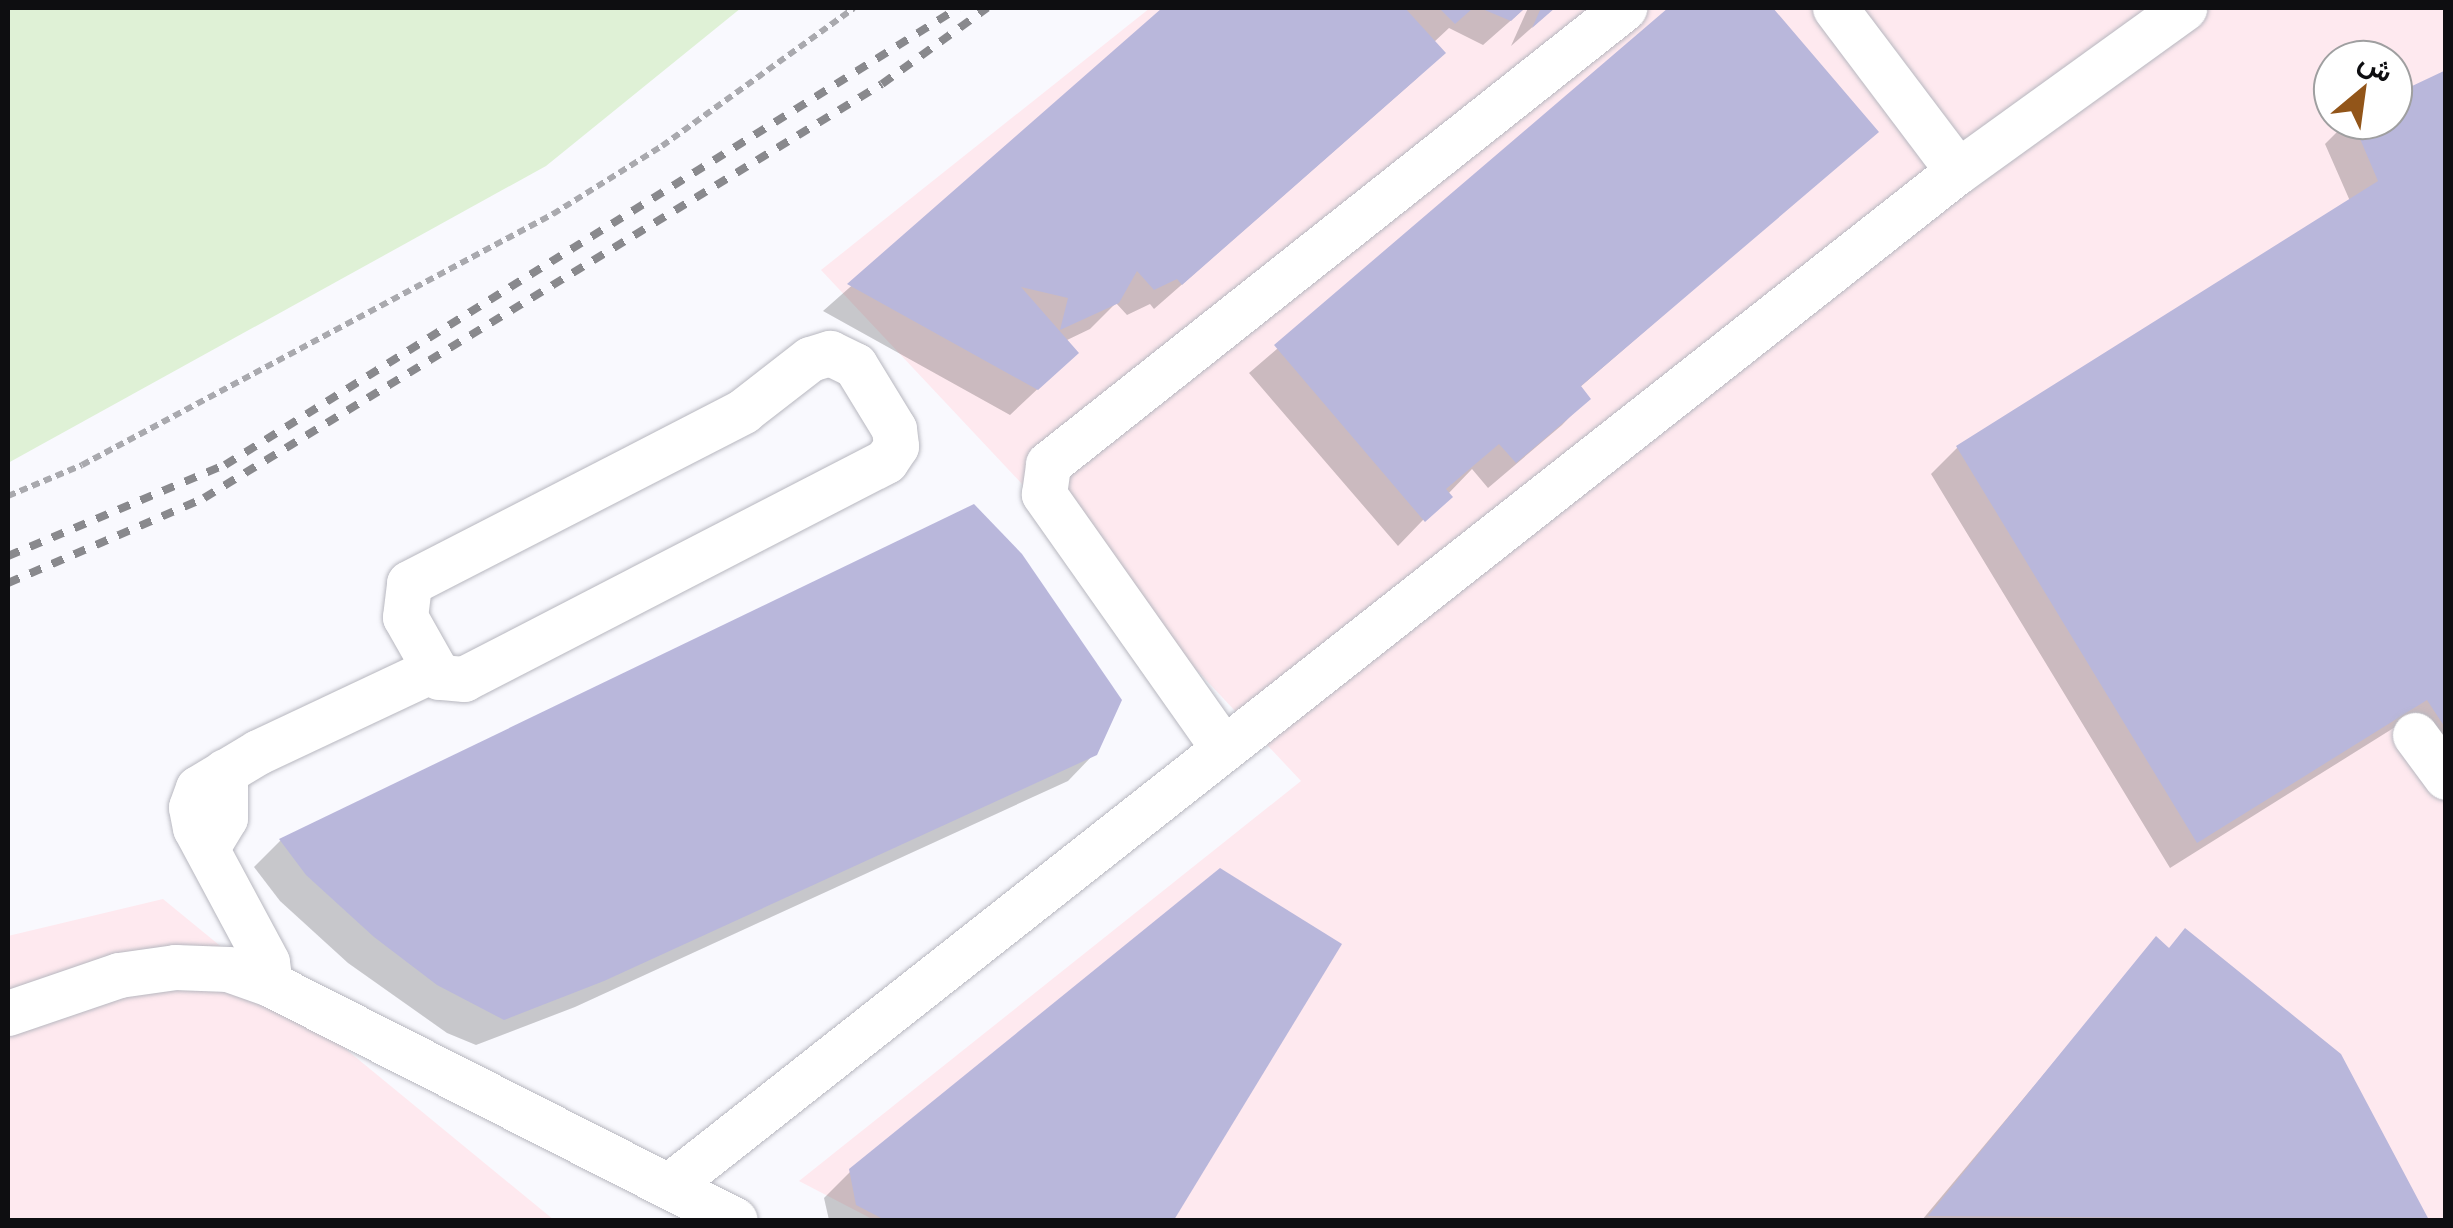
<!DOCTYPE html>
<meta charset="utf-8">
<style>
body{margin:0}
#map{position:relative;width:2453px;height:1228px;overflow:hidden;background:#f9f9fe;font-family:Lato,Vazirmatn,sans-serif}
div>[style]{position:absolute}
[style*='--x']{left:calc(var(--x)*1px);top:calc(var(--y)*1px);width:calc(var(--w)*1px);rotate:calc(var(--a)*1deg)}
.industrial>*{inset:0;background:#fee9ef}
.green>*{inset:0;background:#dff1d6}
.shadow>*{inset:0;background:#0003}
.building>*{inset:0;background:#b9b7db}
.path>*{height:6px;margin-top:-3px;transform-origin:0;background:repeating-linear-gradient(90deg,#a9a9ae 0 8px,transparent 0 13px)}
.roads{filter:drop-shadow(0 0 2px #b7b7bf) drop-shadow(0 0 2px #b7b7bf)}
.minor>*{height:45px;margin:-22.5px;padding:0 22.5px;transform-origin:22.5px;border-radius:22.5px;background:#fff}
.rail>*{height:8px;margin-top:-4px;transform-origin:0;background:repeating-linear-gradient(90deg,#89898d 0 12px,transparent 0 24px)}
span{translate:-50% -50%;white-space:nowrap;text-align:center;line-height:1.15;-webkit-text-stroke:10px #fff;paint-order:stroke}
.frame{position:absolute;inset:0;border:10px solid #0e0e11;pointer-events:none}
.north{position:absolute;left:2313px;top:40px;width:100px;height:100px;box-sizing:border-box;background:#fff;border:2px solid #9f9fa0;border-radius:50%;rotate:29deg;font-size:28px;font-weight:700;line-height:40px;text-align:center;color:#0e0e11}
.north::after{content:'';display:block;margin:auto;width:35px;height:45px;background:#925519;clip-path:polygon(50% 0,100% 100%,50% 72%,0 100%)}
</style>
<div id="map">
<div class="industrial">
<div style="clip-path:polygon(evenodd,1150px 8px,2445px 8px,2445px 1220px,874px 1220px,799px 1181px,1301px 781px,821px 270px,1150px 8px,2333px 60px,2393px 60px,2393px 120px,2333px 120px,2333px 60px)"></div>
<div style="clip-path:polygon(163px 899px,554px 1220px,8px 1220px,8px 936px)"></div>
</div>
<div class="green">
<div style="clip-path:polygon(8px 8px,741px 8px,546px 166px,8px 463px)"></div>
</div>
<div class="shadow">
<div style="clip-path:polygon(1166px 8px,1525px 8px,1483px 45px,1449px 28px,1433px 43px,1442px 53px,1416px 79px,1154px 309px,1150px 304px,1127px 315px,1116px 303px,1090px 329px,1065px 341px,1076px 353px,1010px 415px,823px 311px)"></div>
<div style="clip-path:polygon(1528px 8px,1554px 8px,1511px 46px)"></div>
<div style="clip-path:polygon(1672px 8px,1769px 8px,1876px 131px,1579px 388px,1588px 398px,1562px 425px,1488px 488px,1472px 469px,1398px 546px,1249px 373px)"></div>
<div style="clip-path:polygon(2446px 73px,2446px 797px,2400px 724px,2170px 868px,1931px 474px,1957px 448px,2350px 201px,2325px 144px,2349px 120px,2393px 120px,2393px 98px)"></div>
<div style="clip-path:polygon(973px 507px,1095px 753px,1068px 781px,575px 1007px,476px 1045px,447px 1033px,348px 963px,280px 901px,254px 867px,280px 841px)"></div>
<div style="clip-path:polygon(2156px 940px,2339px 1056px,2426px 1220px,1922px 1220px)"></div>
<div style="clip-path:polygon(1339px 945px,1171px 1220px,829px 1220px,824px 1198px,851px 1171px)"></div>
</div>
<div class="building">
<div style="clip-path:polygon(1162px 8px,1405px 8px,1446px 53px,1182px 285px,1177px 279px,1154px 290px,1137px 271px,1119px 303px,1060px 330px,1068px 298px,1021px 287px,1079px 353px,1038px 390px,847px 284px)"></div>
<div style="clip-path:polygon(1439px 8px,1473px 8px,1455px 24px)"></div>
<div style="clip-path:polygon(1480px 8px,1525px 8px,1511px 21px)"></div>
<div style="clip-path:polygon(1541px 8px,1555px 8px,1532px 28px)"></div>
<div style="clip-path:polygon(1668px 8px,1773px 8px,1879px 132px,1581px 386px,1591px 399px,1516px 463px,1499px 444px,1446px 489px,1453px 497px,1425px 522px,1274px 345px)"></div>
<div style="clip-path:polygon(2446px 70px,2446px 729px,2427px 700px,2197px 843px,1956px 446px,2378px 181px,2352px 120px,2393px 120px,2393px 95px)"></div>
<div style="clip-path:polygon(974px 504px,1022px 554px,1122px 700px,1097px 755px,604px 981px,504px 1020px,437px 985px,374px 937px,306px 875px,279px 839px)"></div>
<div style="clip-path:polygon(1220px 868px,1342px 944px,1174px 1220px,885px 1220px,856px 1205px,849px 1169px)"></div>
<div style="clip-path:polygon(2185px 928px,2341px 1054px,2429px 1220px,1928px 1216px,2156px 936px,2169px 948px)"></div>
</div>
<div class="path">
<div style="--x:8;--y:496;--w:80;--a:-22.7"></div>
<div style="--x:82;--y:465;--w:534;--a:-28.05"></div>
<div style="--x:553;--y:214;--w:128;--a:-32"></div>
<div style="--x:662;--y:146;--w:236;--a:-35.7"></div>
</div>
<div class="roads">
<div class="minor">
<div style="--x:1835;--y:8;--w:204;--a:53"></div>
<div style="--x:830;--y:353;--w:28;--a:26"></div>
<div style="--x:855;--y:365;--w:75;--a:58.6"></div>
<div style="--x:894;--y:429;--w:17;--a:83"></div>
<div style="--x:896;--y:446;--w:18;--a:124"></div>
<div style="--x:886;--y:461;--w:475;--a:152.7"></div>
<div style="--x:464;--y:679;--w:25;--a:-175"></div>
<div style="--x:439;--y:677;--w:69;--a:-119.5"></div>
<div style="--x:405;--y:617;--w:34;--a:-83"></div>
<div style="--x:409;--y:583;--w:376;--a:-27.2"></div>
<div style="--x:743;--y:411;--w:85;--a:-37.8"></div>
<div style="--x:810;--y:359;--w:21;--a:-17"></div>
<div style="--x:2415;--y:735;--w:52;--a:53.6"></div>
<div style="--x:1223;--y:748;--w:311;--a:-125.2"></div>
<div style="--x:1044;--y:494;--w:30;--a:-82"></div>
<div style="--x:1048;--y:464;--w:735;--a:-38.37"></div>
<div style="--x:208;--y:846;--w:33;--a:-59"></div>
<div style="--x:225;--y:818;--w:47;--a:-90"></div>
<div style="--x:270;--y:984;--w:22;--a:-98"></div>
<div style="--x:267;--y:962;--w:152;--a:-118.2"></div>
<div style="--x:195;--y:828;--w:21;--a:-101"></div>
<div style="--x:191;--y:807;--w:20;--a:-70"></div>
<div style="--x:198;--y:788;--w:70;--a:-31"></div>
<div style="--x:258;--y:752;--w:195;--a:-25.2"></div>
<div style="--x:8;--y:1013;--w:117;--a:-18.9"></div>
<div style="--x:119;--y:975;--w:57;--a:-8.1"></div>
<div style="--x:175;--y:967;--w:53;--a:2.2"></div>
<div style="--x:228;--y:969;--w:45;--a:19.7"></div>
<div style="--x:270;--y:984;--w:521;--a:26.91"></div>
<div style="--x:671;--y:1184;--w:1638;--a:-38.21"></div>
<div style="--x:1958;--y:171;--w:279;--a:-35.8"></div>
</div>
</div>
<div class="rail">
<div style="--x:8;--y:556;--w:235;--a:-22.8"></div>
<div style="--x:225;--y:465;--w:864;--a:-31.94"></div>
<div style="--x:8;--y:583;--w:214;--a:-23.4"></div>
<div style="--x:204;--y:498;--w:794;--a:-31.41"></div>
<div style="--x:882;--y:84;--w:130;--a:-35.9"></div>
</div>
<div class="frame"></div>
<div class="north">ش</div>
</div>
